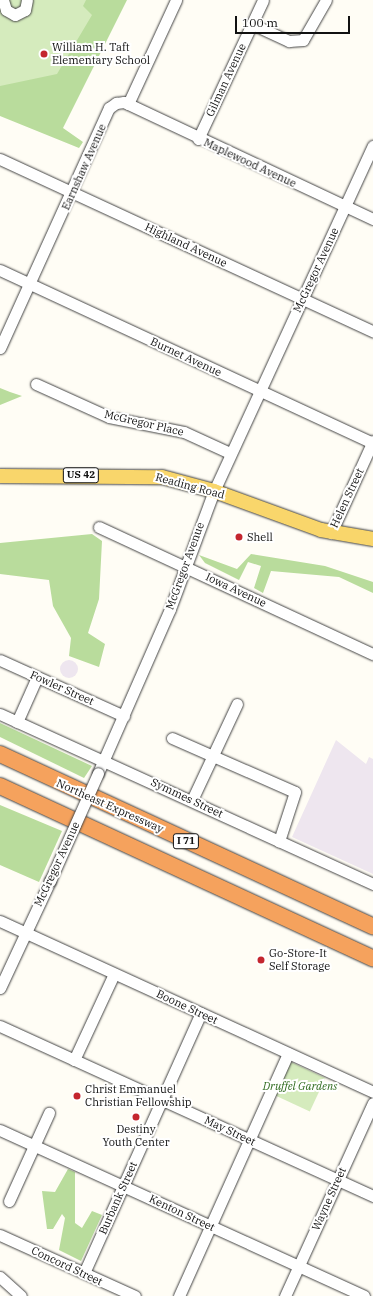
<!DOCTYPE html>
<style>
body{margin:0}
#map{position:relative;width:373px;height:1296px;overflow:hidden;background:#fffdf5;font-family:"IBM Plex Serif",serif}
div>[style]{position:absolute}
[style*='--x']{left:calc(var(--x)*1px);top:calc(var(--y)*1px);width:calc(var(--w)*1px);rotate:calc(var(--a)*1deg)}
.industrial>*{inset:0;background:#eee6ef}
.round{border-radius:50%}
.green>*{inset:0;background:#d5ebbd;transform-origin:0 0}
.forest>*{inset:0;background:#b9dc9c}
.roads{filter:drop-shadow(0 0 1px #444) drop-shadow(0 0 1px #444)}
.minor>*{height:11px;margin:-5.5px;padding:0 5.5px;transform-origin:5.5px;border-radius:5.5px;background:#fff}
.major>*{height:14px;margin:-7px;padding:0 7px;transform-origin:7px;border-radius:7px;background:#f9d66b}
.highway>*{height:16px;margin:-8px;padding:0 8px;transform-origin:8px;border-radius:8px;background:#f5a25d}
.bridges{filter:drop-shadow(0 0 1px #444) drop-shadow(0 0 1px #444)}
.minor-bridge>*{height:11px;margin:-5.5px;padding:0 5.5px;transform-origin:5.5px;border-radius:5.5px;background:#fff}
.dots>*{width:11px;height:11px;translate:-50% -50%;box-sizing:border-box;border:2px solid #fff;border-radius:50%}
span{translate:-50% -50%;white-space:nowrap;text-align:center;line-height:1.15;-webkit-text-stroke:4px #fff;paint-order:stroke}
.shield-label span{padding:1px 3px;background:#fff;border:1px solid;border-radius:3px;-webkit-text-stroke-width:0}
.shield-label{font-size:10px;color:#111;font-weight:700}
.poi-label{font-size:11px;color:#111}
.left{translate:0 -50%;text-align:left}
.street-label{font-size:11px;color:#111}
.park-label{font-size:11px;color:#2f6b1f;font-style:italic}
.scale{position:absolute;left:235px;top:16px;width:115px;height:18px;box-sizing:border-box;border:2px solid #111;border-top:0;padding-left:5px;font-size:12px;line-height:14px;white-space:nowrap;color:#111;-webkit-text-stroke:3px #fff;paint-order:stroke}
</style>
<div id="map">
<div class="industrial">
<div class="round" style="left:60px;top:660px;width:18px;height:18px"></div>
<div style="clip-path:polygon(336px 740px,366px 764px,369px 757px,373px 759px,373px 874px,292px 837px)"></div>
</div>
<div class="green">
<div style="clip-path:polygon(0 0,106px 0,74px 82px,0 102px)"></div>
<div style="left:291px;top:1062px;width:38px;height:37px;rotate:25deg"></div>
</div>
<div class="forest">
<div style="clip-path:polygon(86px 0,127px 0,63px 128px,83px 142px,79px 148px,0 116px,0 86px,57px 74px,92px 15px,83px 6px)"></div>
<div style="clip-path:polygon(0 388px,10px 392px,22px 396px,0 405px)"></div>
<div style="clip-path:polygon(92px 534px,102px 541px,99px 599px,88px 633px,105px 644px,99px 667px,69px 656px,71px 638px,53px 606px,49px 580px,0 574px,0 543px)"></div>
<div style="clip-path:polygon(251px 554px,325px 566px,373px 582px,373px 593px,339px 577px,271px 571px,263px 593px,254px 588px,261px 566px,248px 562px,239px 580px,205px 563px,199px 555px,237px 569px)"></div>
<div style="clip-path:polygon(0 723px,92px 766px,84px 778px,0 737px)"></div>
<div style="clip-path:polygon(0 805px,62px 831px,39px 882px,0 865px)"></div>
<div style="clip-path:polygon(68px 1169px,75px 1172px,75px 1223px,82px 1228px,92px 1211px,102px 1215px,81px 1261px,59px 1250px,65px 1218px,62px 1214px,53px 1229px,47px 1229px,42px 1191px,55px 1192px)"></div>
</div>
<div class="roads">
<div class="minor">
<div style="--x:3;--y:0;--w:10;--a:73"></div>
<div style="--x:6;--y:10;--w:10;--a:29"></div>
<div style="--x:15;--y:15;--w:11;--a:-27"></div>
<div style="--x:25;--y:10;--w:10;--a:-79"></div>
<div style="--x:252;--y:24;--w:41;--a:24.7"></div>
<div style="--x:289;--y:41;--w:14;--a:-4"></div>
<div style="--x:303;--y:40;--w:46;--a:-60.1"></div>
<div style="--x:128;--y:104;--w:115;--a:-65.2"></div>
<div style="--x:198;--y:139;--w:153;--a:-64.9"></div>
<div style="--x:0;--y:159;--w:411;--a:24.8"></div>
<div style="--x:0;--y:270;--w:411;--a:24.9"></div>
<div style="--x:0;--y:348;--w:264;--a:-65.6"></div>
<div style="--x:109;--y:108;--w:9;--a:-36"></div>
<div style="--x:116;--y:103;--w:8;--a:-7"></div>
<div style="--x:124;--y:102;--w:275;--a:25.2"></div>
<div style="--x:36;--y:384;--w:80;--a:24.3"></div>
<div style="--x:109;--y:417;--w:76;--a:11.3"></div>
<div style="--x:184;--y:432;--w:51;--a:24.5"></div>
<div style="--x:99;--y:527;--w:302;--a:24.9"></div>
<div style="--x:331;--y:533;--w:101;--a:-65.5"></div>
<div style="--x:0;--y:660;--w:136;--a:24.3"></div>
<div style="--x:0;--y:714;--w:410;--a:24.5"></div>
<div style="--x:17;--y:722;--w:49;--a:-66"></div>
<div style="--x:172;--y:738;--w:134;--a:23.7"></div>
<div style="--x:295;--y:792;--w:52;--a:108.1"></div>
<div style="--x:98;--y:773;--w:179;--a:-66.3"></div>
<div style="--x:170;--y:609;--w:126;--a:-69.6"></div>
<div style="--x:214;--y:491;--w:380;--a:-65.3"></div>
<div style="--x:192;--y:800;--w:106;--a:-64.9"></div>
<div style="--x:0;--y:921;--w:410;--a:24.6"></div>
<div style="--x:0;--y:988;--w:118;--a:-65"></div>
<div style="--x:0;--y:1026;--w:410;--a:24.5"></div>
<div style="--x:74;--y:1060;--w:95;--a:-65.1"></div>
<div style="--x:0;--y:1130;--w:400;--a:24.5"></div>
<div style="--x:9;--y:1201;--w:97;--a:-65.6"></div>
<div style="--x:0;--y:1235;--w:148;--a:24.3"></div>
<div style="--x:84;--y:1273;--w:285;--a:-65.8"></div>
<div style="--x:0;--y:1277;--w:28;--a:42"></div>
<div style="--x:179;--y:1296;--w:266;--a:-65.8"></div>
<div style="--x:285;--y:1296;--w:212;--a:-65.5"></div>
</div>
<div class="major">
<div style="--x:0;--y:476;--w:162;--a:0.4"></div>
<div style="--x:162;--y:477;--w:54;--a:15.1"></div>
<div style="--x:214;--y:491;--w:114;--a:20"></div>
<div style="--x:321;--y:530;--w:53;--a:9.8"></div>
</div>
<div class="highway">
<div style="--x:0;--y:754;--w:411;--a:24.8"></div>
<div style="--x:0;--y:786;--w:411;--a:24.8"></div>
</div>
</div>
<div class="bridges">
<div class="minor-bridge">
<div style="--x:50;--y:881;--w:118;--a:-66"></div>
</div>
</div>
<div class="dots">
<div style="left:44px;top:54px;background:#c4262e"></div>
<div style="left:239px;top:537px;background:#c4262e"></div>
<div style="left:261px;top:960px;background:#c4262e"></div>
<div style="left:77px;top:1096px;background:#c4262e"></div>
<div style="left:136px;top:1117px;background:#c4262e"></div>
</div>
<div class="shield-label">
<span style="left:81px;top:475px">US 42</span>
<span style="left:186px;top:841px">I 71</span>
</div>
<div class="poi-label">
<span class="left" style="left:52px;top:54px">William H. Taft<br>Elementary School</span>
<span class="left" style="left:247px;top:537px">Shell</span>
<span class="left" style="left:269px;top:960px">Go-Store-It<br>Self Storage</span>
<span class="left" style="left:85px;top:1096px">Christ Emmanuel<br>Christian Fellowship</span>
<span style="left:136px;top:1136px">Destiny<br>Youth Center</span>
</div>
<div class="street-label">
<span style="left:226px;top:80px;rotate:-65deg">Gilman Avenue</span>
<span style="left:250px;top:163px;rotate:25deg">Maplewood Avenue</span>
<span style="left:84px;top:167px;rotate:-66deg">Earnshaw Avenue</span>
<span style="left:186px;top:245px;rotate:25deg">Highland Avenue</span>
<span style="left:316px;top:270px;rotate:-65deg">McGregor Avenue</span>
<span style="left:186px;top:357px;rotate:25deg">Burnet Avenue</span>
<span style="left:144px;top:423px;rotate:13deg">McGregor Place</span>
<span style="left:190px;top:486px;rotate:15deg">Reading Road</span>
<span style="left:347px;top:498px;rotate:-65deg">Helen Street</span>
<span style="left:185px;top:566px;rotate:-70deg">McGregor Avenue</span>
<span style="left:236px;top:590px;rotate:25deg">Iowa Avenue</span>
<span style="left:62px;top:688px;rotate:24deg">Fowler Street</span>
<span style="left:187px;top:798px;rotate:25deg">Symmes Street</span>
<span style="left:110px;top:806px;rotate:24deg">Northeast Expressway</span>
<span style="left:57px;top:864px;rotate:-65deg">McGregor Avenue</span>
<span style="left:187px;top:1007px;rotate:25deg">Boone Street</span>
<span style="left:230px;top:1131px;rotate:25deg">May Street</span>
<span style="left:118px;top:1198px;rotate:-66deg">Burbank Street</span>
<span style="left:329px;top:1199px;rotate:-66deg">Wayne Street</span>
<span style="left:182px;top:1213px;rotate:25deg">Kenton Street</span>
<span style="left:67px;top:1266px;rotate:25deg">Concord Street</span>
</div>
<div class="park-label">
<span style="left:300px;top:1086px">Druffel Gardens</span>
</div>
<div class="scale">100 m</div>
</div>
